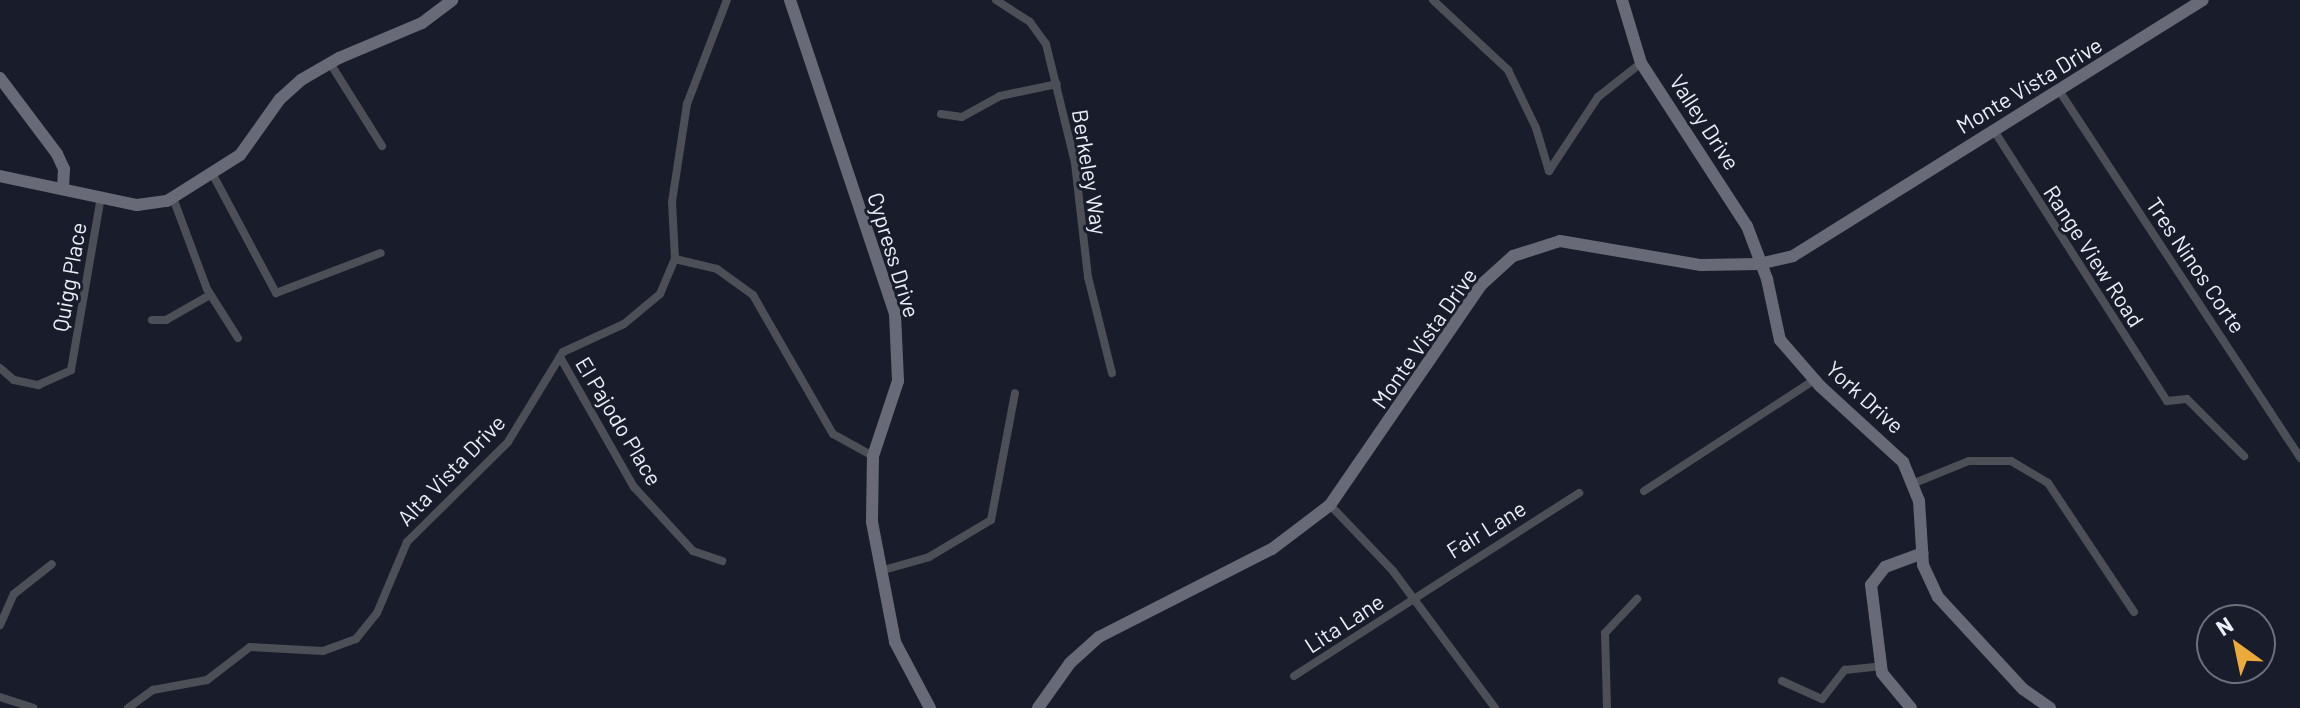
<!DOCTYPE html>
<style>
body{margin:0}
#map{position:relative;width:2300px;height:708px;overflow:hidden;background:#191c2a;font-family:Barlow,sans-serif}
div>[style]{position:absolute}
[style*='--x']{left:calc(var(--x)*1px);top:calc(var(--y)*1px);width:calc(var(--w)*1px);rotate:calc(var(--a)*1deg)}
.street>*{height:8px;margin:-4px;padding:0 4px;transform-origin:4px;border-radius:4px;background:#4d4f56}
.secondary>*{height:12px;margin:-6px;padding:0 6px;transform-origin:6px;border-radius:6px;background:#686b77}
span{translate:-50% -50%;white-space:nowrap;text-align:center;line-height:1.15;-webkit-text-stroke:6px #191c2a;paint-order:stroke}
.street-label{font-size:22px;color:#eceff9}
.north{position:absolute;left:2196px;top:604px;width:80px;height:80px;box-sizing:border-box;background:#191c2a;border:2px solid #6d707d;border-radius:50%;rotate:327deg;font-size:22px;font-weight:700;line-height:32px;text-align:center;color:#eceff9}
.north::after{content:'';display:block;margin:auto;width:28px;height:36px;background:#ebaa39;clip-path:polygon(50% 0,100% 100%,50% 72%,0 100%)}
</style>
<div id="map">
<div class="street">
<div style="--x:996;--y:0;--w:40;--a:32.9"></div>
<div style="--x:1030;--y:22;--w:27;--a:54"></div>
<div style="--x:1046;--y:44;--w:122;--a:76.3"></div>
<div style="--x:1075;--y:163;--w:115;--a:83.5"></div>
<div style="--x:1088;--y:277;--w:99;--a:76"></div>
<div style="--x:1433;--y:0;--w:103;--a:43"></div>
<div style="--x:1508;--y:70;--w:64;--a:64.2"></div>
<div style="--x:1536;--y:128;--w:45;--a:73.2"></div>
<div style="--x:1549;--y:171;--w:89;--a:-56.5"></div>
<div style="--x:1598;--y:97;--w:55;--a:-38.3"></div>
<div style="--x:330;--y:63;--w:98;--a:57.9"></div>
<div style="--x:2060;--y:92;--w:438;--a:56.7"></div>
<div style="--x:941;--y:114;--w:21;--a:8"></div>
<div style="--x:962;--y:117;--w:43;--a:-28.9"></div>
<div style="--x:1000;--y:96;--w:58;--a:-11.9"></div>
<div style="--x:1993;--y:129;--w:323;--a:57.4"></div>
<div style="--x:2167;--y:401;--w:20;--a:-6"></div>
<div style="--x:2187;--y:399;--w:81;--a:45"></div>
<div style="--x:213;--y:175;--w:134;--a:61.9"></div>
<div style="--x:276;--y:293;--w:112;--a:-20.9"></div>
<div style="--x:173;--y:198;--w:97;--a:69.5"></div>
<div style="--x:207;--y:289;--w:58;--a:57.7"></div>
<div style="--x:675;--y:259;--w:43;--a:13.4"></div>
<div style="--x:717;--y:269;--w:44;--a:35.8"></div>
<div style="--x:753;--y:295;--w:160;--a:60.1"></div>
<div style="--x:833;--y:434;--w:46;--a:28.8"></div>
<div style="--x:152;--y:320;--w:14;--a:0"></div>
<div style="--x:166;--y:320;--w:51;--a:-29.6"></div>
<div style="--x:560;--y:357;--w:150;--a:60.4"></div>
<div style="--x:634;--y:487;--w:87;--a:47.3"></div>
<div style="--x:693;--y:551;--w:31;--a:19"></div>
<div style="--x:0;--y:368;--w:18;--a:41"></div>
<div style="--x:14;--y:380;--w:25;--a:12"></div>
<div style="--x:38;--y:385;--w:36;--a:-24"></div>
<div style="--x:71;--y:370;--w:176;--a:-80.2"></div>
<div style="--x:1912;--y:484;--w:61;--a:-22"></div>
<div style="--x:1969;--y:461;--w:42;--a:0"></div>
<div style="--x:2011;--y:461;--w:43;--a:30.7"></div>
<div style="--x:2048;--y:483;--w:155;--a:56.3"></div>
<div style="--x:1644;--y:491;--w:203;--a:-33.1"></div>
<div style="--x:1330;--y:505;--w:91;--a:46.3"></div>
<div style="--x:1393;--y:571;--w:171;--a:53.3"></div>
<div style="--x:880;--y:571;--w:51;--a:-15.9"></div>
<div style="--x:929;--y:557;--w:72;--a:-30.8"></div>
<div style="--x:991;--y:520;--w:129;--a:-79.3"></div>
<div style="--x:0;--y:625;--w:34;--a:-66"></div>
<div style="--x:14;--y:594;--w:48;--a:-38.3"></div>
<div style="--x:1294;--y:676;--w:339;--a:-32.7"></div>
<div style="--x:1782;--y:681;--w:44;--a:24.2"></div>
<div style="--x:1822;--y:699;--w:37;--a:-52"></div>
<div style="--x:1845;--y:670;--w:37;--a:-6"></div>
<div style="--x:0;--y:697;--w:35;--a:18"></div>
<div style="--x:128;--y:708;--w:31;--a:-36"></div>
<div style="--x:153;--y:690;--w:55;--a:-10.5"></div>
<div style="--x:207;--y:680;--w:54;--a:-37.5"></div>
<div style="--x:250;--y:647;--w:73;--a:3.1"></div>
<div style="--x:323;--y:651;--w:35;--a:-20"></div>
<div style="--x:356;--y:639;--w:33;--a:-51"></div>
<div style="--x:377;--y:613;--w:77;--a:-67.1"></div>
<div style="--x:407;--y:542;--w:142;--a:-44.7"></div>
<div style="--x:508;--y:442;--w:105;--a:-58.6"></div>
<div style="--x:563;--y:352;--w:67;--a:-24.7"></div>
<div style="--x:624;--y:324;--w:47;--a:-39.8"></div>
<div style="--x:660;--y:294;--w:38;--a:-67"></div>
<div style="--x:675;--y:259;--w:57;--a:-93"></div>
<div style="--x:672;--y:202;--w:99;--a:-81.3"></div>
<div style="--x:687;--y:104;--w:111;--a:-69"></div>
<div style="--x:1607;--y:708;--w:75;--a:-91.5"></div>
<div style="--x:1605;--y:633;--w:47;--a:-46.7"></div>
</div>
<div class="secondary">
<div style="--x:790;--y:0;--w:331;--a:71.5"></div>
<div style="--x:895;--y:314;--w:67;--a:87.4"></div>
<div style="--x:898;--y:381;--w:79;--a:108.4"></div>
<div style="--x:873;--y:456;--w:66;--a:90.9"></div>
<div style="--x:872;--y:522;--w:122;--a:79.1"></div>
<div style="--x:895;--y:642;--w:75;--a:62.1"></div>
<div style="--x:1622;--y:0;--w:66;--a:73.2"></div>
<div style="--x:1641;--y:63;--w:194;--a:57"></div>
<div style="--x:1747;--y:226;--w:57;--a:69.3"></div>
<div style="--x:1767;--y:279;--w:62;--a:78"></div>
<div style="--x:1780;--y:340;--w:61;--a:49"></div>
<div style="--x:1820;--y:386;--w:113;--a:42.5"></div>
<div style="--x:1903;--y:462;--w:42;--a:67.7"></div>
<div style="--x:1919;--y:501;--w:64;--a:86.4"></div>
<div style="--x:1923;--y:565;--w:35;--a:65"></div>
<div style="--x:1938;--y:597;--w:125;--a:47.3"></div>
<div style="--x:2023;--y:689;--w:33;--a:35"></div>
<div style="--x:0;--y:78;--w:95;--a:53.1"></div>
<div style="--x:57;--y:154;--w:17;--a:65"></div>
<div style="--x:64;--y:169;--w:19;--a:93"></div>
<div style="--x:0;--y:176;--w:140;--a:12"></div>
<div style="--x:137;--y:205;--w:30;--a:-8"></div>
<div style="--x:167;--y:201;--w:86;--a:-32.2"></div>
<div style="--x:240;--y:155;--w:69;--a:-54.5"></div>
<div style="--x:280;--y:99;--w:28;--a:-42"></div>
<div style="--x:301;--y:80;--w:44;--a:-30.1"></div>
<div style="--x:339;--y:58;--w:90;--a:-22.9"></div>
<div style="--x:422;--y:23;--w:38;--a:-37"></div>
<div style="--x:1038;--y:708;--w:55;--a:-54.6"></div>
<div style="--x:1070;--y:663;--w:39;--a:-42"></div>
<div style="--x:1099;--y:637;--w:194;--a:-27"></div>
<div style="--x:1272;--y:549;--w:73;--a:-37.2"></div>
<div style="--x:1330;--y:505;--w:267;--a:-55.5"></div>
<div style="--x:1481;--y:285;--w:43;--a:-42.2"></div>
<div style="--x:1513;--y:256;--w:49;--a:-17.7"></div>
<div style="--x:1560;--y:241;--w:143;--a:9.7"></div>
<div style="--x:1701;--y:265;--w:58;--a:-1"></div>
<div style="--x:1759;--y:264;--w:35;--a:-13"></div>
<div style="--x:1793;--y:256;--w:483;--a:-32"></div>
<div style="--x:1911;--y:708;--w:45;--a:-129.6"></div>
<div style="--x:1882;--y:673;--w:89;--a:-97.1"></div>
<div style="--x:1871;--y:585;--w:23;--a:-52"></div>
<div style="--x:1885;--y:567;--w:40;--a:-20.2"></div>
</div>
<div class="street-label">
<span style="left:2029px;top:85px;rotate:-31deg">Monte Vista Drive</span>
<span style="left:1705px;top:122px;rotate:57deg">Valley Drive</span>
<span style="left:1090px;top:172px;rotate:81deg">Berkeley Way</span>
<span style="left:894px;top:255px;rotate:73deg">Cypress Drive</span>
<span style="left:2094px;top:256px;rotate:57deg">Range View Road</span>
<span style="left:2196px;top:265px;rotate:56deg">Tres Ninos Corte</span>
<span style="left:69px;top:277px;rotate:-80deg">Quigg Place</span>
<span style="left:1424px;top:338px;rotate:-55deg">Monte Vista Drive</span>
<span style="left:1865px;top:397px;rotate:42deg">York Drive</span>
<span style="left:619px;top:421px;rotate:59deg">El Pajodo Place</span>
<span style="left:451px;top:470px;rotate:-46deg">Alta Vista Drive</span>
<span style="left:1486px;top:529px;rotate:-32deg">Fair Lane</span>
<span style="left:1344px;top:623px;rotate:-33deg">Lita Lane</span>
</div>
<div class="north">N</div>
</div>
